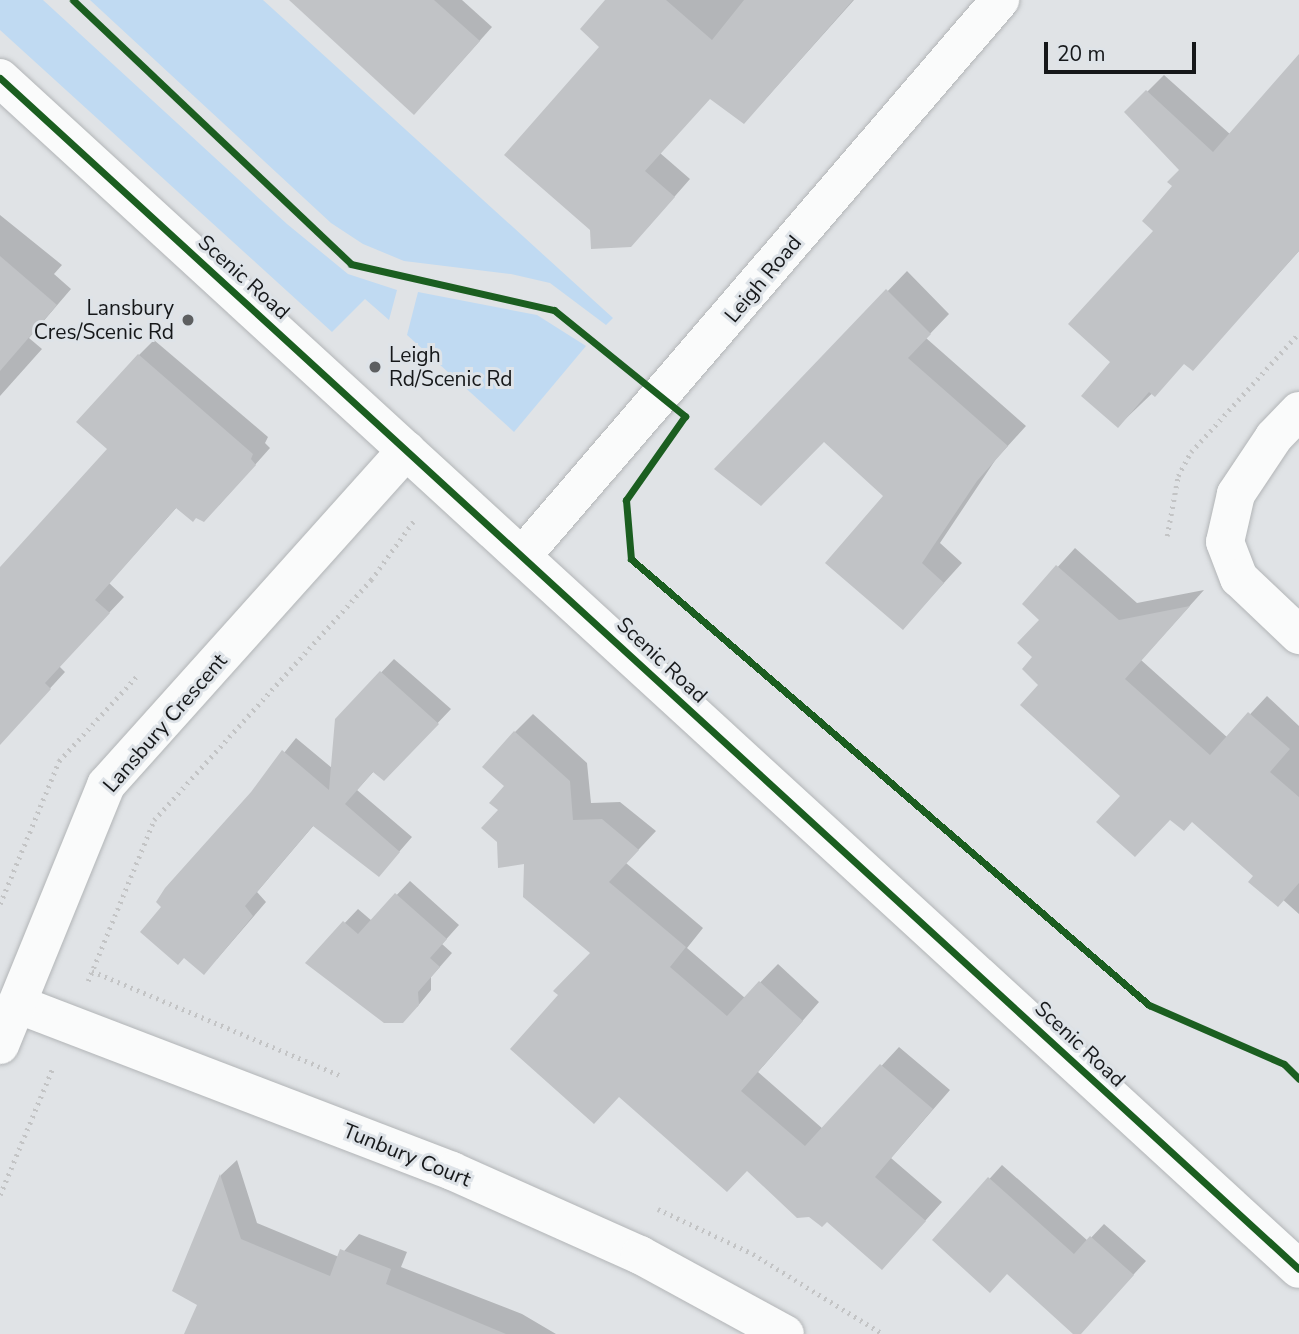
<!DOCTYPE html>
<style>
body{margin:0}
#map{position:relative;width:1299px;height:1334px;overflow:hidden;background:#e0e3e6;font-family:"Nunito Sans",sans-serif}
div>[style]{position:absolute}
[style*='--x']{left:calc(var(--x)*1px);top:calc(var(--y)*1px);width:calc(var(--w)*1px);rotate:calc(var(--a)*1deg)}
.green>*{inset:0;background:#c0daf2}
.shadow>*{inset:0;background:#0003}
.building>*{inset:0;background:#c1c3c6}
.path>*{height:4.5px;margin-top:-2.25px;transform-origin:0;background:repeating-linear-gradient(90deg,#c3c4c5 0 2px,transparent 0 7px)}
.roads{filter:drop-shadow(0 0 2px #b2b5b7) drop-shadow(0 0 2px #b2b5b7)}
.minor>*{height:38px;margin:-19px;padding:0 19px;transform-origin:19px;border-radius:19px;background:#fafbfb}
.secondary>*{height:38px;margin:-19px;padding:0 19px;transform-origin:19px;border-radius:19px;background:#fafbfb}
.cycleway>*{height:7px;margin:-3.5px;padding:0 3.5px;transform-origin:3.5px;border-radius:3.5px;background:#1b5e20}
.dots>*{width:19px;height:19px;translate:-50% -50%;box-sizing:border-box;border:4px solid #dee3e8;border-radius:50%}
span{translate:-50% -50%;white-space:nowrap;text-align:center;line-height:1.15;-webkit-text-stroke:6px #dee3e8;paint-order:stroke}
.street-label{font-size:21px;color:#16181a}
.poi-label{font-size:21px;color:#16181a}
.right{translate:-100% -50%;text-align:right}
.left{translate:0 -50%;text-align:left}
.scale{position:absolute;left:1044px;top:42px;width:152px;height:32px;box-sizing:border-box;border:4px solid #16181a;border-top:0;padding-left:9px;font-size:21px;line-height:24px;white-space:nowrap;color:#16181a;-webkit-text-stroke:5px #dee3e8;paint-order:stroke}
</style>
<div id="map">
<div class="green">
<div style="clip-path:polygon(0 0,43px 0,287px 224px,348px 274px,397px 290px,389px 320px,365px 299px,332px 332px,0 30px)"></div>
<div style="clip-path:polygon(90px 0,263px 0,613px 318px,606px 325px,550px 283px,511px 274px,404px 261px,363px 244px,331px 223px)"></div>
<div style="clip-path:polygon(418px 292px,537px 315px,586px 346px,514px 432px,407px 335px)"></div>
</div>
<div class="shadow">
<div style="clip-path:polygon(291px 0,462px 0,492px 27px,427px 100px)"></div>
<div style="clip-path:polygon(608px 0,854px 0,760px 105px,711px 97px,660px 153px,690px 179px,647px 228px,602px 46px)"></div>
<div style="clip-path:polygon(1299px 57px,1299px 251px,1193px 369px,1185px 362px,1118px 426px,1113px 362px,1155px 231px,1181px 170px,1127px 112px,1164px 75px,1231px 135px)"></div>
<div style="clip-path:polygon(0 215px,62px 265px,54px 274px,71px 289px,29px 338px,42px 349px,0 396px)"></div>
<div style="clip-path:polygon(907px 271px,949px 314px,926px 338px,1026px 426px,996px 459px,940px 543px,962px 563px,903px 628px,886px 496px,824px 440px,717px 469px)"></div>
<div style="clip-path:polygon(154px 340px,268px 437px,265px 443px,270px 448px,219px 505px,177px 507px,109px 583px,124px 597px,59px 666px,65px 672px,0 743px,0 636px,110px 449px,139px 355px)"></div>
<div style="clip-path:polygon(1075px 548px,1137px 603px,1204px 590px,1141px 660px,1228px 738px,1267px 696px,1299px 726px,1299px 914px,1193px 820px,1171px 818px,1123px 795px,1040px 684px,1035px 656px,1041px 620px,1024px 604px)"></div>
<div style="clip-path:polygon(394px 659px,451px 709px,397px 766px,374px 771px,357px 790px,412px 837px,379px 875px,314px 825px,257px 892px,266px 902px,217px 959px,184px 956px,252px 793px,296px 738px,332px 768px,336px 720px)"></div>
<div style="clip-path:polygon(533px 714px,587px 763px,591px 803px,620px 802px,656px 831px,626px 863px,703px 928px,687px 948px,745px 998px,778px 964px,819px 1002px,758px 1072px,823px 1129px,899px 1047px,950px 1090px,891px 1158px,942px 1202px,900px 1249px,560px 995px,593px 953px,526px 862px,500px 810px,515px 732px)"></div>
<div style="clip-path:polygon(410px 881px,459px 925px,442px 944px,452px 953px,431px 977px,431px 990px,417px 1007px,307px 963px,358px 909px,372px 921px)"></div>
<div style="clip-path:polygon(237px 1160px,257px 1223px,339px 1257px,359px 1234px,407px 1252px,401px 1267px,522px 1314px,556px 1334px,210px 1334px,199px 1304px,174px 1291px,221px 1175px)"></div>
<div style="clip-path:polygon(1002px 1165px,1088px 1241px,1104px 1224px,1146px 1261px,1079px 1334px,1008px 1272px,934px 1240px)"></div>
</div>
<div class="building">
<div style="clip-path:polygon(289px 0,434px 0,480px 41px,414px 115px)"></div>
<div style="clip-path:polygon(605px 0,666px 0,712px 40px,744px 0,853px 0,744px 124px,710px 99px,645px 171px,675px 197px,631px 247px,591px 249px,590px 230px,504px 155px,599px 47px,580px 29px)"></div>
<div style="clip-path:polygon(1299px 54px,1299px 251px,1193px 371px,1184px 364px,1155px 397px,1149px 392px,1118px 428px,1081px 396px,1110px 362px,1068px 324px,1153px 231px,1142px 221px,1172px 186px,1167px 182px,1179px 170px,1124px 112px,1146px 90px,1213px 152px)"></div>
<div style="clip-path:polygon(0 256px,57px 305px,0 371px)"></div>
<div style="clip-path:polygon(886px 289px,931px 334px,908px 358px,1008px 446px,977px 481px,922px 563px,944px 583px,903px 630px,825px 563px,883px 496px,824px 442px,761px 506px,714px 469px)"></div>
<div style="clip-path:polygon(138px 354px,253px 454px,251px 459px,256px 465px,204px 522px,196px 518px,193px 522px,176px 508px,95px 600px,110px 613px,45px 683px,51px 689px,0 745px,0 567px,107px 449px,76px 422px)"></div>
<div style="clip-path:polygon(1056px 565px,1119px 620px,1190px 606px,1125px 679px,1210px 755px,1248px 712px,1290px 749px,1270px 772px,1299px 797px,1299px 883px,1278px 907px,1248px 882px,1253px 876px,1192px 822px,1184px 831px,1170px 820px,1135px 857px,1096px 822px,1120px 796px,1020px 705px,1038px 685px,1022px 669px,1032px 657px,1017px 643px,1039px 620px,1022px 604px)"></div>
<div style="clip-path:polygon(380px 671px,439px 724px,384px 781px,373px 772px,345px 804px,400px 852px,379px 877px,313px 826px,245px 906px,253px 916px,204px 975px,184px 958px,178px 965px,140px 932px,161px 907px,156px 902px,165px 888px,251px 792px,282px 750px,329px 790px,335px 719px)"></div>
<div style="clip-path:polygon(514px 731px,570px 781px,573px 820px,602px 819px,639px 850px,609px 882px,686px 947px,670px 967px,727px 1016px,759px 981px,803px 1021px,741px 1091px,805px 1146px,880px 1064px,933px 1109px,875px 1177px,926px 1221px,882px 1270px,827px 1222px,822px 1227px,809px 1217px,797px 1218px,747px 1171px,727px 1192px,619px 1097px,594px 1124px,510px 1049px,558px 995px,553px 991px,590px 953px,523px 897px,524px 864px,498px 868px,497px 842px,481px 828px,498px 810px,489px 803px,504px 786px,482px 767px)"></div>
<div style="clip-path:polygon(395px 893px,447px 939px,430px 958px,440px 967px,418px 992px,419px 1005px,403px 1023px,384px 1023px,305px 963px,343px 921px,358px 934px)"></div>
<div style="clip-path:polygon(220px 1174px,241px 1239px,330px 1276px,340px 1249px,391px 1269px,386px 1284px,506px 1334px,184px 1334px,197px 1305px,172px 1291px)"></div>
<div style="clip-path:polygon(988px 1177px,1074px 1254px,1090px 1236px,1134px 1275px,1081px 1334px,1073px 1334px,1007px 1274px,990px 1293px,932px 1240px)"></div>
</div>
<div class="path">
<div style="--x:1167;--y:536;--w:61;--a:-79.6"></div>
<div style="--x:1178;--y:476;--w:27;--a:-62"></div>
<div style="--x:1191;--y:452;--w:161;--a:-47.8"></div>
<div style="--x:0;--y:904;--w:155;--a:-67.6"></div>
<div style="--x:59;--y:761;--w:114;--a:-47.5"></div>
<div style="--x:92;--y:971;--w:269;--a:22.8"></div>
<div style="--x:88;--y:981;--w:174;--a:-67.7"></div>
<div style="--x:154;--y:820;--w:324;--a:-47.9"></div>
<div style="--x:371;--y:580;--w:75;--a:-54.2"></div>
<div style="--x:0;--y:1195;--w:139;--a:-67.5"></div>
<div style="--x:658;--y:1209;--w:105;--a:25.3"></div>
<div style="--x:753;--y:1254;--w:153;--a:31.6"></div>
</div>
<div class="roads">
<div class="minor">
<div style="--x:1299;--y:411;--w:36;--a:134"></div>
<div style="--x:1274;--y:437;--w:69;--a:123.7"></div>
<div style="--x:1236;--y:494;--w:49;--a:102.9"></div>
<div style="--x:1225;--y:542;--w:39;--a:69"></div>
<div style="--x:1239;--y:578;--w:83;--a:43.5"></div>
<div style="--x:523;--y:555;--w:732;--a:-49.32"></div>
<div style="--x:17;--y:1004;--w:466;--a:21"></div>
<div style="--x:452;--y:1171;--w:206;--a:24.1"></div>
<div style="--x:640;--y:1255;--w:165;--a:28.6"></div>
<div style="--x:0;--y:1045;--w:281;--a:-67.8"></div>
<div style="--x:106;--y:785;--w:450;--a:-48.1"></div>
</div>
<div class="secondary">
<div style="--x:0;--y:78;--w:1762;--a:42.52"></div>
</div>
</div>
<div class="cycleway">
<div style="--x:73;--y:0;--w:383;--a:43.5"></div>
<div style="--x:351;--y:264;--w:208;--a:12.8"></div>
<div style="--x:554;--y:310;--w:169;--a:39"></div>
<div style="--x:685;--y:416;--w:103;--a:125.1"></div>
<div style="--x:626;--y:500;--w:59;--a:85.2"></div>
<div style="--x:631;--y:559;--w:684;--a:40.73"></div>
<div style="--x:1149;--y:1005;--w:147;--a:23.6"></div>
<div style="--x:1284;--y:1064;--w:21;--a:45"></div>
<div style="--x:0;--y:78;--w:1762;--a:42.52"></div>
</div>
<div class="dots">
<div style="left:188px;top:320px;background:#5d5f61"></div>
<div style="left:375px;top:367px;background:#5d5f61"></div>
</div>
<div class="street-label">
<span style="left:244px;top:277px;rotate:42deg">Scenic Road</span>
<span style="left:763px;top:279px;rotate:-50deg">Leigh Road</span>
<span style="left:662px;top:660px;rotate:43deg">Scenic Road</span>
<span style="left:165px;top:723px;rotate:-49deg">Lansbury Crescent</span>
<span style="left:1080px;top:1044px;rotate:43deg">Scenic Road</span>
<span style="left:407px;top:1155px;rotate:22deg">Tunbury Court</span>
</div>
<div class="poi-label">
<span class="right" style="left:174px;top:320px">Lansbury<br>Cres/Scenic Rd</span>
<span class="left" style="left:389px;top:367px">Leigh<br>Rd/Scenic Rd</span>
</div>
<div class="scale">20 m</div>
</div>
